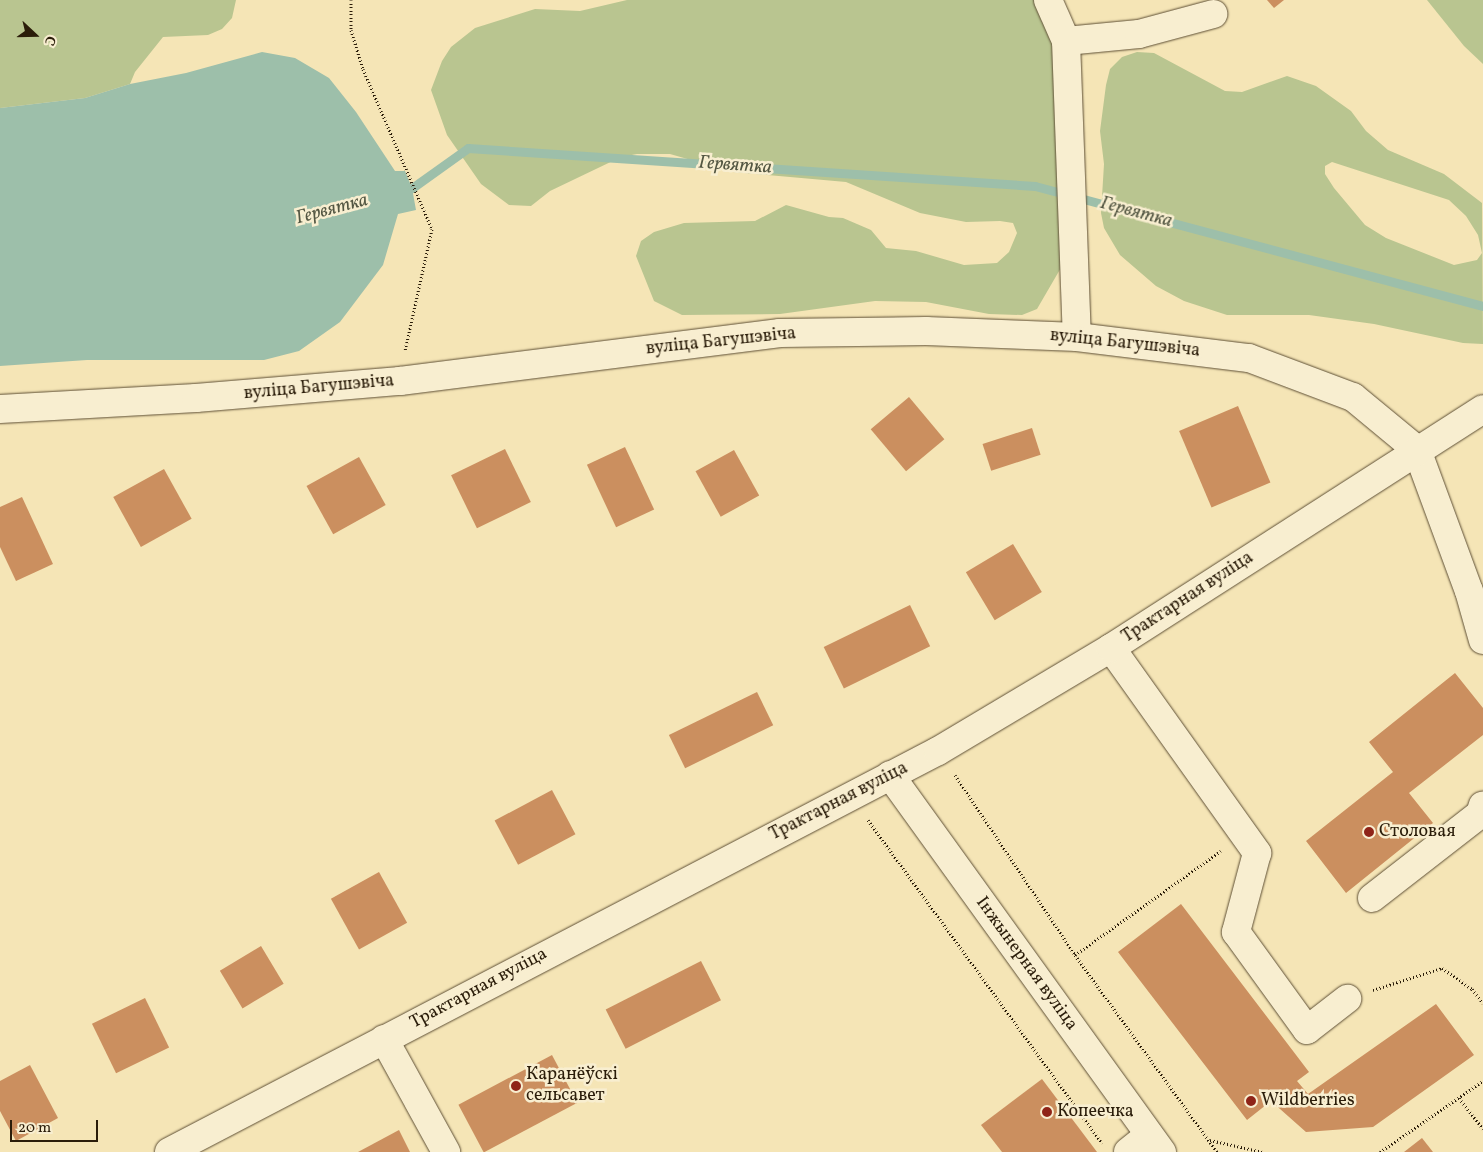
<!DOCTYPE html>
<meta charset="utf-8">
<style>
body{margin:0}
#map{position:relative;width:1483px;height:1152px;overflow:hidden;background:#f5e5b6;font-family:Vollkorn,serif}
div>[style]{position:absolute}
[style*='--x']{left:calc(var(--x)*1px);top:calc(var(--y)*1px);width:calc(var(--w)*1px);rotate:calc(var(--a)*1deg)}
.green>*{inset:0;background:#b9c590}
.water>*{inset:0;background:#9dbfaa}
.stream>*{height:9px;margin:-4.5px;padding:0 4.5px;transform-origin:4.5px;border-radius:4.5px;background:#9dbfaa}
.building>*{inset:0;background:#cb8f5f;transform-origin:0 0}
.path>*{height:3px;margin-top:-1.5px;transform-origin:0;background:repeating-linear-gradient(90deg,#2b1d0a 0 1px,transparent 0 3.5px)}
.roads{filter:drop-shadow(0 0 1px #5e4f35) drop-shadow(0 0 1px #5e4f35)}
.minor>*{height:28px;margin:-14px;padding:0 14px;transform-origin:14px;border-radius:14px;background:#f8eed0}
.dots>*{width:14px;height:14px;translate:-50% -50%;box-sizing:border-box;border:2px solid #f8eed0;border-radius:50%}
span{translate:-50% -50%;white-space:nowrap;text-align:center;line-height:1.15;-webkit-text-stroke:5px #f8eed0;paint-order:stroke}
.street-label{font-size:18px;color:#2b1d0a}
.poi-label{font-size:18px;color:#2b1d0a}
.left{translate:0 -50%;text-align:left}
.water-label{font-size:19px;color:#535642;font-style:italic}
.north{position:absolute;left:10px;top:10px;width:50px;height:50px;-webkit-text-stroke:4px #f8eed0;paint-order:stroke;rotate:111deg;font-size:14px;font-weight:700;line-height:20px;text-align:center;color:#2b1d0a}
.north::after{content:'';display:block;margin:auto;width:18px;height:22px;background:#2b1d0a;clip-path:polygon(50% 0,100% 100%,50% 72%,0 100%)}
.scale{position:absolute;left:10px;top:1120px;width:88px;height:22px;box-sizing:border-box;border:2px solid #2b1d0a;border-top:0;padding-left:6px;font-size:15px;line-height:18px;white-space:nowrap;color:#2b1d0a;-webkit-text-stroke:4px #f8eed0;paint-order:stroke}
</style>
<div id="map">
<div class="green">
<div style="clip-path:polygon(0 0,236px 0,232px 18px,222px 29px,208px 35px,163px 37px,135px 72px,130px 84px,85px 98px,0 108px)"></div>
<div style="clip-path:polygon(627px 0,1037px 0,1055px 42px,1054px 91px,1065px 251px,1062px 266px,1037px 309px,1022px 315px,989px 314px,926px 302px,875px 301px,780px 314px,682px 315px,654px 301px,636px 256px,641px 241px,654px 232px,684px 223px,755px 221px,786px 205px,829px 217px,843px 218px,871px 230px,886px 248px,916px 251px,964px 265px,997px 263px,1009px 252px,1017px 233px,1013px 223px,1000px 221px,966px 222px,920px 213px,846px 182px,733px 172px,670px 154px,637px 154px,621px 157px,550px 191px,531px 206px,509px 205px,481px 184px,447px 135px,431px 90px,442px 61px,451px 47px,475px 28px,535px 9px,580px 11px)"></div>
<div style="clip-path:polygon(1427px 0,1483px 0,1483px 64px,1464px 46px)"></div>
<div style="clip-path:polygon(evenodd,1137px 52px,1154px 53px,1225px 91px,1242px 92px,1287px 76px,1316px 86px,1351px 111px,1366px 131px,1388px 150px,1444px 174px,1482px 203px,1483px 344px,1463px 343px,1374px 324px,1309px 315px,1227px 315px,1184px 301px,1156px 286px,1120px 255px,1104px 228px,1101px 213px,1104px 164px,1100px 131px,1106px 85px,1110px 69px,1122px 57px,1137px 52px,1332px 162px,1449px 200px,1466px 216px,1478px 235px,1482px 253px,1477px 260px,1454px 265px,1386px 238px,1365px 225px,1334px 188px,1325px 174px,1325px 166px,1332px 162px)"></div>
</div>
<div class="water">
<div style="clip-path:polygon(262px 52px,295px 58px,329px 78px,356px 112px,395px 171px,405px 171px,412px 188px,416px 210px,398px 214px,383px 265px,340px 322px,299px 351px,264px 360px,87px 360px,0 366px,0 108px,85px 98px,130px 84px,186px 73px)"></div>
</div>
<div class="stream">
<div style="--x:412;--y:188;--w:69;--a:-35.5"></div>
<div style="--x:468;--y:148;--w:568;--a:3.83"></div>
<div style="--x:1035;--y:186;--w:464;--a:15"></div>
</div>
<div class="building">
<div style="clip-path:polygon(1267px 0,1284px 0,1274px 8px)"></div>
<div style="left:909px;top:397px;width:55px;height:50px;rotate:50deg"></div>
<div style="left:1238px;top:406px;width:83px;height:64px;rotate:67deg"></div>
<div style="left:1032px;top:428px;width:28px;height:52px;rotate:72deg"></div>
<div style="left:625px;top:447px;width:69px;height:42px;rotate:65deg"></div>
<div style="left:505px;top:449px;width:59px;height:60px;rotate:64deg"></div>
<div style="left:734px;top:450px;width:52px;height:44px;rotate:61deg"></div>
<div style="left:359px;top:457px;width:55px;height:60px;rotate:61deg"></div>
<div style="left:164px;top:469px;width:57px;height:58px;rotate:61deg"></div>
<div style="clip-path:polygon(22px 497px,53px 564px,16px 581px,0 547px,0 507px)"></div>
<div style="left:1013px;top:544px;width:56px;height:55px;rotate:59deg"></div>
<div style="left:910px;top:605px;width:46px;height:96px;rotate:64deg"></div>
<div style="clip-path:polygon(1455px 673px,1483px 708px,1483px 735px,1409px 793px,1433px 823px,1346px 893px,1306px 841px,1393px 772px,1369px 742px)"></div>
<div style="left:757px;top:692px;width:37px;height:98px;rotate:64deg"></div>
<div style="left:552px;top:790px;width:50px;height:65px;rotate:62deg"></div>
<div style="left:379px;top:872px;width:58px;height:55px;rotate:61deg"></div>
<div style="clip-path:polygon(1181px 904px,1309px 1072px,1297px 1081px,1308px 1094px,1436px 1004px,1474px 1055px,1373px 1127px,1306px 1132px,1271px 1101px,1247px 1120px,1118px 952px)"></div>
<div style="left:261px;top:946px;width:44px;height:48px;rotate:59deg"></div>
<div style="left:701px;top:961px;width:44px;height:107px;rotate:63deg"></div>
<div style="left:145px;top:998px;width:55px;height:59px;rotate:64deg"></div>
<div style="left:552px;top:1055px;width:54px;height:106px;rotate:62deg"></div>
<div style="clip-path:polygon(30px 1065px,58px 1118px,16px 1141px,0 1111px,0 1081px)"></div>
<div style="clip-path:polygon(1042px 1079px,1097px 1152px,1002px 1152px,981px 1125px)"></div>
<div style="clip-path:polygon(399px 1130px,410px 1152px,358px 1152px)"></div>
<div style="clip-path:polygon(1422px 1138px,1433px 1152px,1404px 1152px)"></div>
</div>
<div class="path">
<div style="--x:351;--y:0;--w:30;--a:90"></div>
<div style="--x:351;--y:30;--w:41;--a:72.9"></div>
<div style="--x:363;--y:69;--w:174;--a:66.7"></div>
<div style="--x:432;--y:229;--w:125;--a:102.5"></div>
<div style="--x:955;--y:775;--w:216;--a:56.3"></div>
<div style="--x:1075;--y:955;--w:243;--a:54.2"></div>
<div style="--x:868;--y:820;--w:399;--a:54.1"></div>
<div style="--x:1075;--y:955;--w:179;--a:-35.5"></div>
<div style="--x:1373;--y:990;--w:72;--a:-17.7"></div>
<div style="--x:1442;--y:968;--w:37;--a:35"></div>
<div style="--x:1472;--y:989;--w:18;--a:52"></div>
<div style="--x:1459;--y:1098;--w:39;--a:52"></div>
<div style="--x:1210;--y:1140;--w:54;--a:12.8"></div>
<div style="--x:1380;--y:1152;--w:125;--a:-34.6"></div>
</div>
<div class="roads">
<div class="minor">
<div style="--x:1048;--y:0;--w:45;--a:66.3"></div>
<div style="--x:1066;--y:41;--w:296;--a:87.9"></div>
<div style="--x:1066;--y:41;--w:73;--a:-5.5"></div>
<div style="--x:1139;--y:34;--w:77;--a:-15.1"></div>
<div style="--x:0;--y:409;--w:196;--a:-3.2"></div>
<div style="--x:196;--y:398;--w:205;--a:-4.8"></div>
<div style="--x:400;--y:381;--w:383;--a:-7.2"></div>
<div style="--x:780;--y:333;--w:146;--a:-0.8"></div>
<div style="--x:926;--y:331;--w:151;--a:2.3"></div>
<div style="--x:1077;--y:337;--w:173;--a:7"></div>
<div style="--x:1249;--y:358;--w:111;--a:20.6"></div>
<div style="--x:1353;--y:397;--w:83;--a:39.6"></div>
<div style="--x:1417;--y:450;--w:150;--a:69.8"></div>
<div style="--x:1469;--y:591;--w:51;--a:74.1"></div>
<div style="--x:1111;--y:648;--w:252;--a:54.5"></div>
<div style="--x:1257;--y:853;--w:82;--a:104.9"></div>
<div style="--x:1236;--y:932;--w:121;--a:54.1"></div>
<div style="--x:1307;--y:1030;--w:51;--a:-37.8"></div>
<div style="--x:890;--y:775;--w:465;--a:54.2"></div>
<div style="--x:1372;--y:898;--w:137;--a:-37.9"></div>
<div style="--x:1480;--y:814;--w:9;--a:-72"></div>
<div style="--x:384;--y:1039;--w:129;--a:61.2"></div>
<div style="--x:169;--y:1152;--w:867;--a:-27.54"></div>
<div style="--x:938;--y:751;--w:201;--a:-30.8"></div>
<div style="--x:1111;--y:648;--w:442;--a:-32.7"></div>
<div style="--x:1128;--y:1152;--w:27;--a:-39"></div>
</div>
</div>
<div class="dots">
<div style="left:1369px;top:832px;background:#8f2418"></div>
<div style="left:516px;top:1086px;background:#8f2418"></div>
<div style="left:1251px;top:1101px;background:#8f2418"></div>
<div style="left:1047px;top:1112px;background:#8f2418"></div>
</div>
<div class="street-label">
<span style="left:721px;top:342px;rotate:-6deg">вуліца Багушэвіча</span>
<span style="left:1125px;top:344px;rotate:6deg">вуліца Багушэвіча</span>
<span style="left:319px;top:388px;rotate:-5deg">вуліца Багушэвіча</span>
<span style="left:1188px;top:598px;rotate:-33deg">Трактарная вуліца</span>
<span style="left:839px;top:802px;rotate:-27deg">Трактарная вуліца</span>
<span style="left:1026px;top:964px;rotate:54deg">Інжынерная вуліца</span>
<span style="left:479px;top:989px;rotate:-28deg">Трактарная вуліца</span>
</div>
<div class="poi-label">
<span class="left" style="left:1379px;top:832px">Столовая</span>
<span class="left" style="left:526px;top:1086px">Каранёўскі<br>сельсавет</span>
<span class="left" style="left:1261px;top:1101px">Wildberries</span>
<span class="left" style="left:1057px;top:1112px">Копеечка</span>
</div>
<div class="water-label">
<span style="left:735px;top:166px;rotate:4deg">Гервятка</span>
<span style="left:332px;top:210px;rotate:-15deg">Гервятка</span>
<span style="left:1136px;top:213px;rotate:15deg">Гервятка</span>
</div>
<div class="north">С</div>
<div class="scale">20 m</div>
</div>
